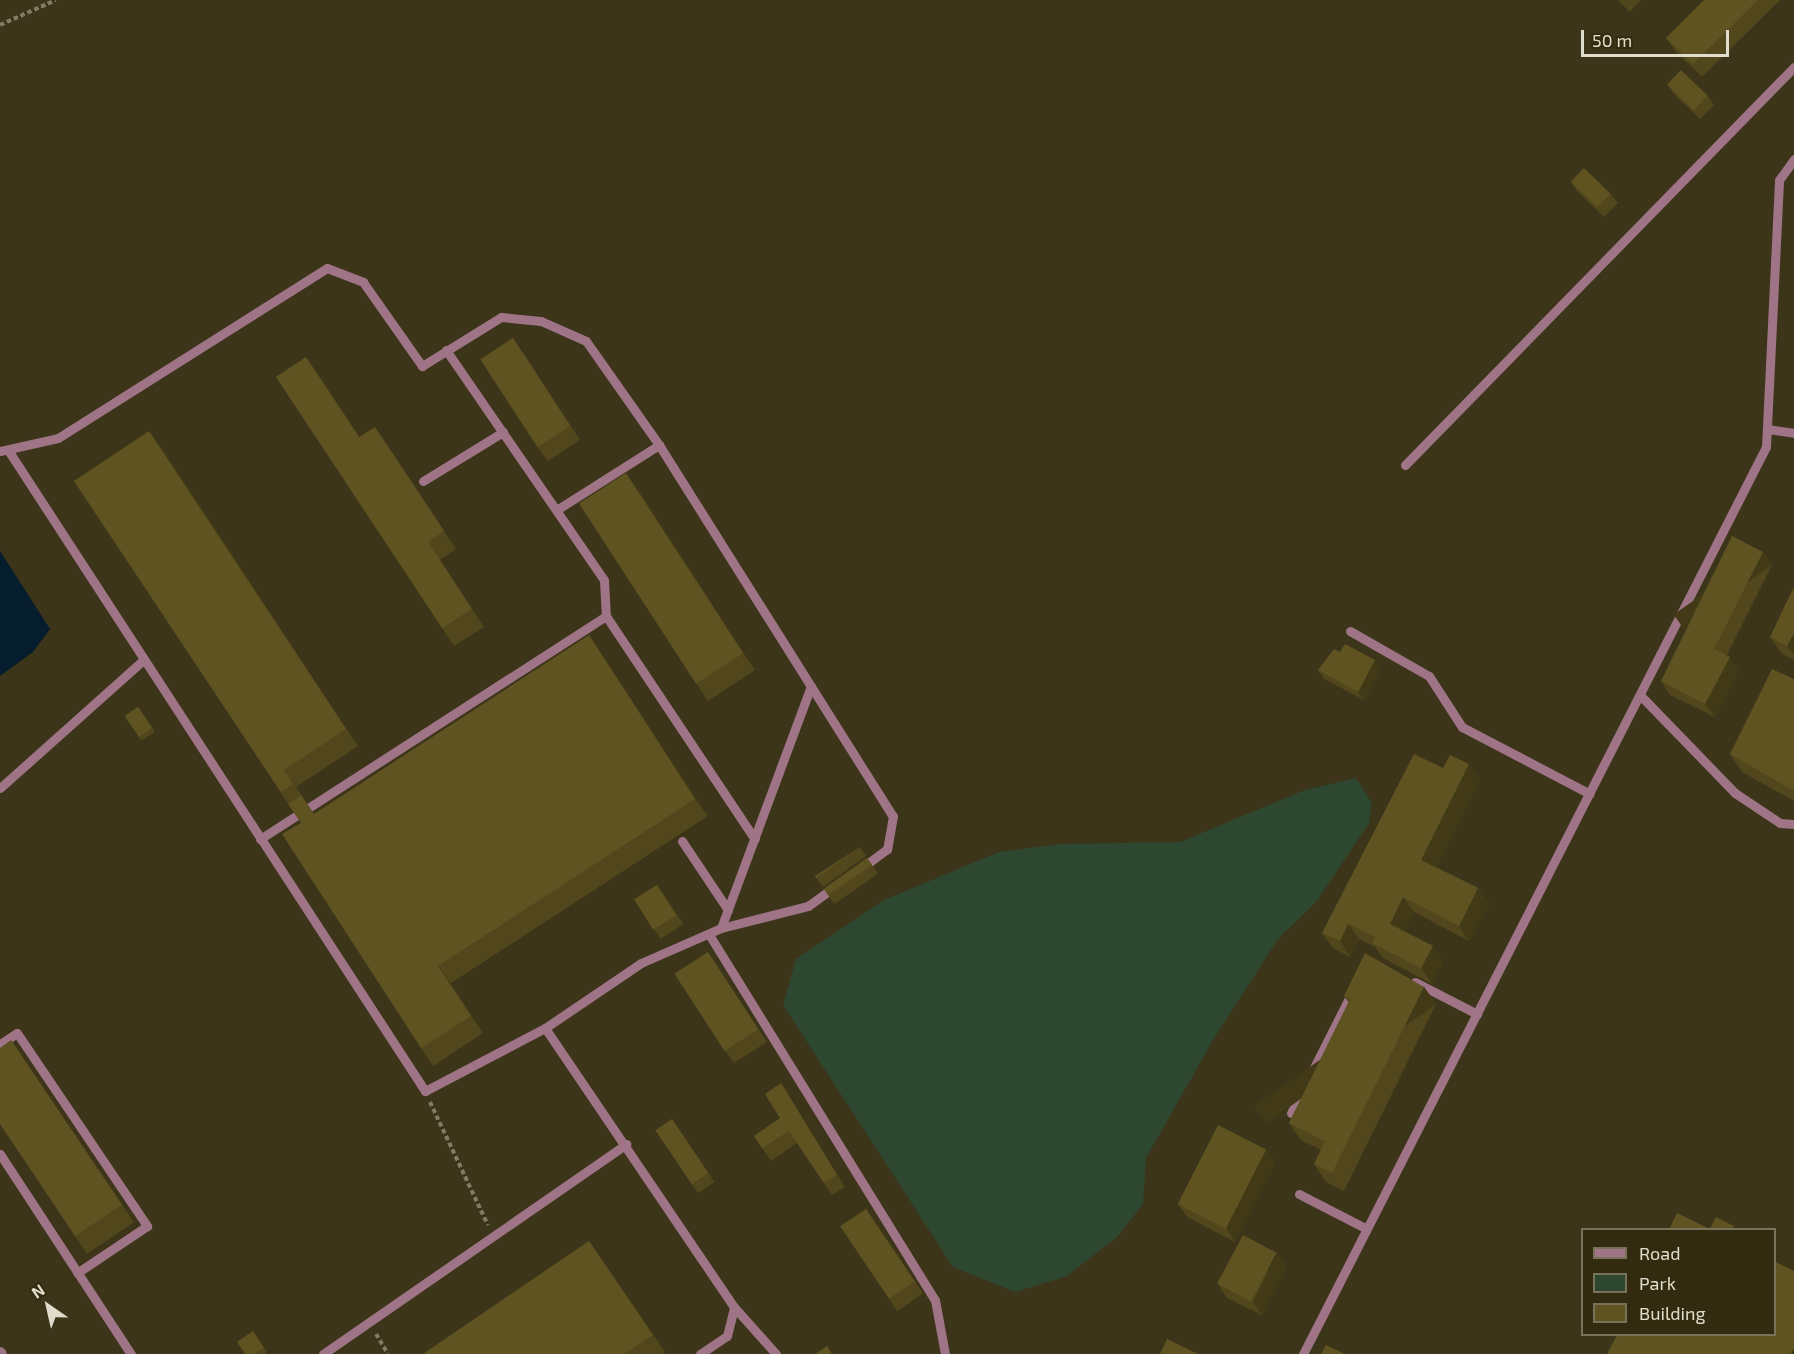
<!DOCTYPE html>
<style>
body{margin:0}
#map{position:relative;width:1794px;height:1354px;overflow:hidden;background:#3c3519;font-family:"Exo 2",sans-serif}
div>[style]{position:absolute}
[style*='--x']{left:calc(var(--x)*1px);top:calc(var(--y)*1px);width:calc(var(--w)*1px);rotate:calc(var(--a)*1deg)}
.green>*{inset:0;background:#2e4731}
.water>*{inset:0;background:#051d2d}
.path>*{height:4px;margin-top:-2px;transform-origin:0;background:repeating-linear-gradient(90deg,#827c65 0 4.5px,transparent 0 7.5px)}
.service>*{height:9px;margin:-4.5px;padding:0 4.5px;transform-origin:4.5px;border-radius:4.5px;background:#9f7486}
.tertiary>*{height:12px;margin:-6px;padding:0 6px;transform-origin:6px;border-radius:6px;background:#9f7486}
.wall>*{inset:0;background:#52471c;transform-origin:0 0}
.shaded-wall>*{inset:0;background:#423a17;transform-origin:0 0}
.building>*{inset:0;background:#5f5321;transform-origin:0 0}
span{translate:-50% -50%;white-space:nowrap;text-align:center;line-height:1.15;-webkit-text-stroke:4.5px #322b0f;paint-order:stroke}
.legend{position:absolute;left:1581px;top:1228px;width:195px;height:108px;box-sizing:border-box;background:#322b0f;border:2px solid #78725b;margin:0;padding:8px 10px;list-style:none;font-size:18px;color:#e1ddcc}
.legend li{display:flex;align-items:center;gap:12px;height:30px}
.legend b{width:30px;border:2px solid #78725b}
.north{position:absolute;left:18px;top:1276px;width:60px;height:60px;-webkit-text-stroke:4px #322b0f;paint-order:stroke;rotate:326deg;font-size:16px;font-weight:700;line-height:24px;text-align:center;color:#e1ddcc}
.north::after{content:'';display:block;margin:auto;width:21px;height:27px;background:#e1ddcc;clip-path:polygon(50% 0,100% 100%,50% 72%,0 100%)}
.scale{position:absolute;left:1581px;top:30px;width:148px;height:27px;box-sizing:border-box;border:3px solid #e1ddcc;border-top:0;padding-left:8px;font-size:18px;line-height:21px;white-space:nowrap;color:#e1ddcc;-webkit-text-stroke:4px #322b0f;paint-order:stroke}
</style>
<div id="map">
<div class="green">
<div style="clip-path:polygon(1356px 778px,1372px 803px,1369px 823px,1316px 902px,1278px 939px,1213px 1040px,1146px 1158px,1143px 1204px,1117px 1237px,1067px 1276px,1015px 1292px,953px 1267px,783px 1005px,796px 959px,884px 900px,999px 852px,1061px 844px,1180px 842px,1305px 790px)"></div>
</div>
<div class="water">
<div style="clip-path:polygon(0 551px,50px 629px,33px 652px,0 676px)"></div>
</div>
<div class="path">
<div style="--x:0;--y:25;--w:61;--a:-24.1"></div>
<div style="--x:430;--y:1102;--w:136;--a:64.8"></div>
<div style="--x:376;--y:1334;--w:23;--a:59"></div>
</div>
<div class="service">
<div style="--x:446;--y:350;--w:279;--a:55.5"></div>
<div style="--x:604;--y:580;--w:36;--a:87"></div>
<div style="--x:606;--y:616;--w:268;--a:56.3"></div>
<div style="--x:1767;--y:429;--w:27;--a:8"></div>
<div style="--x:8;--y:450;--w:765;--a:56.95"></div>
<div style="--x:425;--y:1091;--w:136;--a:-27.7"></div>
<div style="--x:545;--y:1028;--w:116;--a:-34.1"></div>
<div style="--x:641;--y:963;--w:87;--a:-23.6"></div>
<div style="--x:721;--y:928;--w:258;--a:-69.6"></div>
<div style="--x:0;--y:451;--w:59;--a:-12.6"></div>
<div style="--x:58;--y:438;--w:318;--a:-32.3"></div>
<div style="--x:327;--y:268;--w:39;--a:21"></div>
<div style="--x:363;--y:282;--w:103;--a:54.9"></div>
<div style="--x:422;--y:366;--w:93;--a:-31.8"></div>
<div style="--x:501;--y:317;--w:40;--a:5.7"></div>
<div style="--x:541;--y:321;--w:49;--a:24"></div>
<div style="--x:586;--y:341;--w:127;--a:54.9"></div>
<div style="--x:659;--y:445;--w:439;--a:57.8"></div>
<div style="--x:893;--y:816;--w:34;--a:100"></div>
<div style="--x:887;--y:849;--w:34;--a:143"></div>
<div style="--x:1405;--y:465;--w:557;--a:-45.66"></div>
<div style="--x:423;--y:481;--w:94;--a:-31.5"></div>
<div style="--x:558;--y:509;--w:120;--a:-32.4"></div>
<div style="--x:1350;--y:631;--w:91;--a:29.7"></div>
<div style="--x:1429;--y:676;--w:61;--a:57.1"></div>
<div style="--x:1462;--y:727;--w:144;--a:27.6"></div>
<div style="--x:1640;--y:695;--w:136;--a:45.9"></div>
<div style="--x:1735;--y:793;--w:54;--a:33.7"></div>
<div style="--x:1780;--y:823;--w:14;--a:4"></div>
<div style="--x:0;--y:788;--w:189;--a:-41.8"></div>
<div style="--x:260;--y:839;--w:412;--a:-32.8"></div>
<div style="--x:682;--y:841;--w:83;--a:56.3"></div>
<div style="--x:721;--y:928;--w:90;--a:-14.2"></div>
<div style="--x:808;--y:906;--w:36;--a:-36"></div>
<div style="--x:710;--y:936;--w:428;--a:58.3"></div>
<div style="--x:935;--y:1300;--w:55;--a:79.5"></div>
<div style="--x:1415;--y:982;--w:70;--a:27.3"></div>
<div style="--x:545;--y:1028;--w:337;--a:55.9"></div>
<div style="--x:734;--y:1307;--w:63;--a:48.2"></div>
<div style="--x:0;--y:1044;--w:20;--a:-33"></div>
<div style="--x:17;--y:1033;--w:233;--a:56"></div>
<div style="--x:147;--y:1226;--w:84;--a:146.1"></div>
<div style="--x:1291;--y:1113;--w:136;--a:-63.2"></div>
<div style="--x:0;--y:1154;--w:239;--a:56.8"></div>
<div style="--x:1299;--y:1194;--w:76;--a:27.2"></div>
<div style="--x:323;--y:1354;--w:369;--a:-34.7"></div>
<div style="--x:700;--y:1354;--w:32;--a:-34"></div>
<div style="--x:727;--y:1336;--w:30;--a:-76"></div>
<div style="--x:1303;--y:1354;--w:1018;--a:-62.96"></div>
<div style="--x:1766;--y:447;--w:267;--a:-87.2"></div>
<div style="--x:1779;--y:180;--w:26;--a:-54"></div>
</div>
<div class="tertiary">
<div style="--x:0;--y:1353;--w:1;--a:45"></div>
</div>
<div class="wall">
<div style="clip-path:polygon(1618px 0,1641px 0,1630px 12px)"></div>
<div style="clip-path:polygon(1704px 0,1780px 0,1702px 77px,1675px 51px,1666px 38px)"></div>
<div style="clip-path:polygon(1667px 84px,1708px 96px,1714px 105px,1700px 119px,1673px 93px)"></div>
<div style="clip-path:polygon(1571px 182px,1611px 194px,1618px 203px,1604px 217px,1577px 191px)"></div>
<div style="clip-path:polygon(522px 351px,580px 440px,548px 461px,538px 448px)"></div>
<div style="clip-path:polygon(319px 375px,359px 437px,387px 444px,456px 549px,440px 560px,484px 627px,454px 646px,442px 628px)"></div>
<div style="clip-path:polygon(162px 448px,358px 746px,296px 787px,314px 814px,601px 653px,708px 816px,451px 983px,483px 1033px,433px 1066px,421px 1048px,301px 823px,74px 481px)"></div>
<div style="clip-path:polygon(639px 491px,755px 670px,708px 701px,696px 683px)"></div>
<div style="clip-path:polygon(1763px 552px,1772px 565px,1727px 655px,1739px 670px,1715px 717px,1670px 695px,1661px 681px)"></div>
<div style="clip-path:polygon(1794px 587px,1794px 660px,1782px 654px,1770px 637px)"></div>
<div style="clip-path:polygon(1381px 669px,1364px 700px,1324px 679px,1318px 670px)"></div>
<div style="clip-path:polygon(1794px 679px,1794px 801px,1742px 772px,1730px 754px)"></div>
<div style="left:138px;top:707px;width:30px;height:16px;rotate:56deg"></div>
<div style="clip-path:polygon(1443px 768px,1480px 779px,1436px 867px,1478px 888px,1489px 904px,1469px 941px,1414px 912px,1404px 931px,1433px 946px,1443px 961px,1432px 984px,1383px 958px,1375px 947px,1359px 939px,1350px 957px,1333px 948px,1322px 933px)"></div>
<div style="clip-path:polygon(860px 847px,866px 856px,823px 887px,815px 876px)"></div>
<div style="left:867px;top:858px;width:19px;height:53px;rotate:55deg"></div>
<div style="left:657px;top:885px;width:47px;height:27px;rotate:56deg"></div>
<div style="clip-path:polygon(717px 966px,767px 1042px,734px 1063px,725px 1050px)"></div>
<div style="clip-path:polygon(1424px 987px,1436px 1004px,1344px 1191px,1326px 1182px,1314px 1164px,1321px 1150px,1301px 1140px,1289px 1123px,1349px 1003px,1344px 996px)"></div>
<div style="clip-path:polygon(11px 1040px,134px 1222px,87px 1254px,75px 1236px)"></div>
<div style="clip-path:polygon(781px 1083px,789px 1095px,845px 1187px,832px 1195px,797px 1143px,771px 1161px,754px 1136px,780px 1118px)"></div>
<div style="left:672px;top:1119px;width:76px;height:20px;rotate:56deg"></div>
<div style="clip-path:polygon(1266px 1149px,1275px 1163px,1235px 1242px,1187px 1217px,1178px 1204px)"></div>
<div style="left:866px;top:1209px;width:102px;height:31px;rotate:56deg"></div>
<div style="clip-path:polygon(589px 1241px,665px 1352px,662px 1354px,423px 1354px)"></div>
<div style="clip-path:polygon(1287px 1266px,1262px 1315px,1227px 1298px,1218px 1284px)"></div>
<div style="clip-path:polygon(253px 1331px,267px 1352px,264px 1354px,245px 1354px)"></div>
</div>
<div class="shaded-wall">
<div style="clip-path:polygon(306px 357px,319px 375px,371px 455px,359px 437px)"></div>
<div style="clip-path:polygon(375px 427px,387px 444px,456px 549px,444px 531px)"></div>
<div style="clip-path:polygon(149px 431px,162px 448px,358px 746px,346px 729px)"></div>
<div style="clip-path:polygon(626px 473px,639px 491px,755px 670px,743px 653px)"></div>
<div style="left:1763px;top:552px;width:16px;height:109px;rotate:55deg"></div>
<div style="clip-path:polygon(589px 635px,601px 653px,708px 816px,695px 799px)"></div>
<div style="clip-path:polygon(1793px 635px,1794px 637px,1794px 655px,1787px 646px)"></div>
<div style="clip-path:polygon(1730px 657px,1739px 670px,1715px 717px,1705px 704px)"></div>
<div style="clip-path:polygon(1375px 660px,1381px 669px,1364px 700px,1358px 692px)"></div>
<div style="clip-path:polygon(1469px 764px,1480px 779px,1432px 875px,1421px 860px)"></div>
<div style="clip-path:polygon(1478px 888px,1489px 904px,1469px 941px,1459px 926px)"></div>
<div style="clip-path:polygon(1403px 897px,1414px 912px,1400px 939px,1390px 924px)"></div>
<div style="clip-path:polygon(1348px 924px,1359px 939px,1350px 957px,1340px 941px)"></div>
<div style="clip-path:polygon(1433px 946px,1443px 961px,1432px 984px,1421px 968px)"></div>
<div style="clip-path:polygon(438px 966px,451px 983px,483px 1033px,471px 1016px)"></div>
<div style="left:1424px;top:987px;width:21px;height:208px;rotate:55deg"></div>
<div style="clip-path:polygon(781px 1083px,789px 1095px,845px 1187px,837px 1175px)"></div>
<div style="clip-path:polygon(1266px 1149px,1275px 1163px,1235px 1242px,1226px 1228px)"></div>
<div style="clip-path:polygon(1277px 1253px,1287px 1266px,1262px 1315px,1253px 1302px)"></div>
</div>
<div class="building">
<div style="clip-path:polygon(1704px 0,1758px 0,1693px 64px,1666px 38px)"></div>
<div style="left:1681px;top:70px;width:37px;height:20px;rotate:44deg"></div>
<div style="left:1584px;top:168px;width:37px;height:19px;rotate:44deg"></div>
<div style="left:513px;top:338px;width:105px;height:39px;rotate:57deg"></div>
<div style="clip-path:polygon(306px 357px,359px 437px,375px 427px,444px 531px,428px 542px,472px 609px,442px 628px,276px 377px)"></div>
<div style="clip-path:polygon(149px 431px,346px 729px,284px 770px,293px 784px,281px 792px,74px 481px)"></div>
<div style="left:626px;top:473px;width:215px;height:56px;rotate:57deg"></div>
<div style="clip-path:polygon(1732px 536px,1763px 552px,1714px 649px,1730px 657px,1705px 704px,1661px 681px)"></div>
<div style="clip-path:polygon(1794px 587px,1794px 636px,1793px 635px,1787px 646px,1770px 637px)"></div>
<div style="clip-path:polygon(589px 635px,695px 799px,438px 966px,471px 1016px,421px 1048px,282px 834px,301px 823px,288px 804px,301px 795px,314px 814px)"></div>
<div style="clip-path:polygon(1345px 644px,1375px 660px,1358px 692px,1318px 670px,1334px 649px,1340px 652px)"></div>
<div style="clip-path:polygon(1772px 669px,1794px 679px,1794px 791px,1730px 754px)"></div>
<div style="left:138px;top:707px;width:25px;height:16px;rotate:56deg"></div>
<div style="clip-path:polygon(1414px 754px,1443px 768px,1450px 755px,1469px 764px,1421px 860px,1478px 888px,1459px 926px,1403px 897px,1390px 924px,1433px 946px,1421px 968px,1372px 943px,1375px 937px,1348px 924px,1340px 941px,1322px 933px)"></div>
<div style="clip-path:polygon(860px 847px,816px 878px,815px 876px)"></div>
<div style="clip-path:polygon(867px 858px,872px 865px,828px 895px,824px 889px)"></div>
<div style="left:657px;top:885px;width:36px;height:27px;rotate:58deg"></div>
<div style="left:708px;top:952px;width:92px;height:40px;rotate:57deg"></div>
<div style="clip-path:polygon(1365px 953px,1424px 987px,1332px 1173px,1314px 1164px,1325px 1141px,1289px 1123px,1350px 999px,1344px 996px)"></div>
<div style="clip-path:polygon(11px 1040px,122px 1205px,75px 1236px,0 1124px,0 1048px)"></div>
<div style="clip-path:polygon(781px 1083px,837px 1175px,824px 1183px,789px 1131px,762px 1148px,754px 1136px,780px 1118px,765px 1094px)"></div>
<div style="left:672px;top:1119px;width:65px;height:20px;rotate:56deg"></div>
<div style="left:1218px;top:1125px;width:54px;height:89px;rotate:27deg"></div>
<div style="left:866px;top:1209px;width:87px;height:31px;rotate:56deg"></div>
<div style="clip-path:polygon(1677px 1213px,1710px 1229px,1716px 1217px,1734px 1226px,1732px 1230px,1669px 1230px)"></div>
<div style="left:1243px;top:1235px;width:38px;height:55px;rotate:28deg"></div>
<div style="clip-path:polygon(589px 1241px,653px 1335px,624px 1354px,423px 1354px)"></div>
<div style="clip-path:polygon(1774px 1261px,1794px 1271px,1794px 1348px,1791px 1354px,1607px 1354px,1617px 1335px,1774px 1335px)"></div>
<div style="clip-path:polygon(253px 1331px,264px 1348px,254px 1354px,245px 1354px,237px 1342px)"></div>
<div style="clip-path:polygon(1167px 1339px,1198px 1354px,1160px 1354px)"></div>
<div style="clip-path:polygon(1326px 1345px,1345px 1354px,1321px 1354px)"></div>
<div style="clip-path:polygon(827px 1346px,832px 1354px,815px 1354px)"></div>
</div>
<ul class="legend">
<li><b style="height:8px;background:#9f7486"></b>Road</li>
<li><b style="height:16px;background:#2e4731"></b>Park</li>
<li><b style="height:16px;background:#5f5321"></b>Building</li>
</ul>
<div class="north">N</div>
<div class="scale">50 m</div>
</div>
